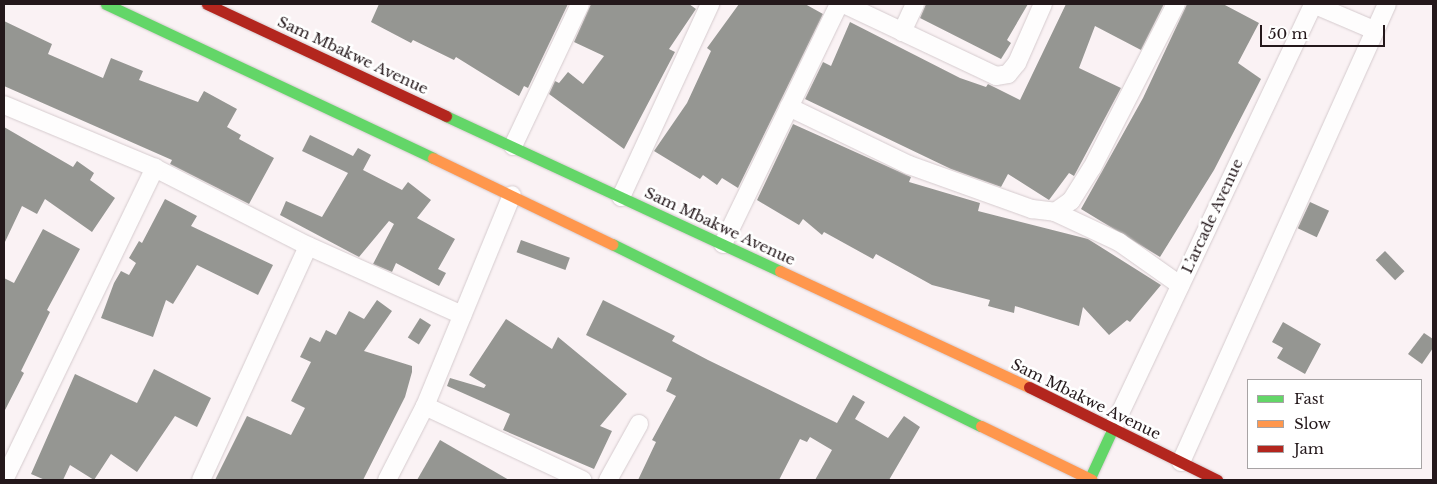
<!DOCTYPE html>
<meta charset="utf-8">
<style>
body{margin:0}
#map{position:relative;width:1437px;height:484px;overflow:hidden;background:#faf2f4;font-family:"Libre Baskerville",serif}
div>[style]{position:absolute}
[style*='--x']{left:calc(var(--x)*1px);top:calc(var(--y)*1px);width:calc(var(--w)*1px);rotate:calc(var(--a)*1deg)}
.building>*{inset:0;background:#959692;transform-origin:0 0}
.roads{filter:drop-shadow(0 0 1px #d5cbce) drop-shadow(0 0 1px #d5cbce)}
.street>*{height:18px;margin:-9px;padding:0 9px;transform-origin:9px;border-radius:9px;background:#fefdfd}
.fast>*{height:11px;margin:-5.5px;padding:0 5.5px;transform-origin:5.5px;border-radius:5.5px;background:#63d668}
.slow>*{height:11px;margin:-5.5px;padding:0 5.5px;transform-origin:5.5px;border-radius:5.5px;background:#ff974d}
.jam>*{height:11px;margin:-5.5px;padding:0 5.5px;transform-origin:5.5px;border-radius:5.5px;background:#b3261e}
span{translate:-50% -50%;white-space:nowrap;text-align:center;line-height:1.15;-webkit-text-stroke:5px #fff;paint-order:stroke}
.street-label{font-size:15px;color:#24181b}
.frame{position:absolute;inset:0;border:5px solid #24181b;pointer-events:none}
.legend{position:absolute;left:1247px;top:379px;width:175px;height:90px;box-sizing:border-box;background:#fff;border:1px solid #a7a3a4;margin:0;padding:6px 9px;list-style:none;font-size:15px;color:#24181b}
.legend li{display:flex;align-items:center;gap:10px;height:25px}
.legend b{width:25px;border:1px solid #a7a3a4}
.scale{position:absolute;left:1260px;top:25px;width:125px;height:22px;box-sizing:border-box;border:2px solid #24181b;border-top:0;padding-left:6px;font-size:15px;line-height:18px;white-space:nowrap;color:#24181b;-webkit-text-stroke:4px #fff;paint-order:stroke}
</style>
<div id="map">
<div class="building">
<div style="clip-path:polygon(379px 4px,568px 4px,528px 88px,524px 86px,519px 96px,456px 57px,454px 60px,413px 40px,411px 43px,371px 22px)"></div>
<div style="clip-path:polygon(591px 4px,689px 4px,696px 9px,669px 49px,675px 52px,624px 149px,549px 94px,555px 81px,559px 83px,568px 72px,583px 84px,604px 56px,574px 42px)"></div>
<div style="clip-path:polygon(739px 4px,805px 4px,823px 14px,738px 188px,722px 178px,717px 185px,703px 175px,700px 179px,654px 151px,687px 103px,711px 51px,707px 48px)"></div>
<div style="clip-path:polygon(926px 4px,1028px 4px,1007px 40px,1011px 43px,1001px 59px,920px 18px)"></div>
<div style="clip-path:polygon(1066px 4px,1164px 4px,1141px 50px,1095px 26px,1079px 68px,1121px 88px,1074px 176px,1069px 173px,1049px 200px,1008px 174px,1001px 187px,951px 169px,805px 99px,823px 62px,831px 66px,850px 22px,960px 78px,986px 87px,988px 84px,1020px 100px)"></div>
<div style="clip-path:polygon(1187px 4px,1223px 4px,1259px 23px,1238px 63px,1261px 79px,1214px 170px,1160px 257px,1081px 209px,1143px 98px)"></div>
<div style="clip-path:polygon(4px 21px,52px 44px,48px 54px,103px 78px,111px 58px,143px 71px,139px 80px,198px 102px,204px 91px,237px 109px,227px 127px,241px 135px,239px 139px,274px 158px,249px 204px,170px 164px,172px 160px,4px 86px)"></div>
<div style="clip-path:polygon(793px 124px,911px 177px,909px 182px,980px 203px,978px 211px,1088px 239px,1161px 285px,1130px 322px,1127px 320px,1109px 335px,1083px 307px,1079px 326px,1015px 306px,1014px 313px,988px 306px,990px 300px,932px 285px,876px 254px,873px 259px,824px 232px,822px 235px,803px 219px,799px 225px,757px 200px)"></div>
<div style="clip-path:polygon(4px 127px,73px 167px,77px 161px,94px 173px,90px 180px,115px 198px,92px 232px,45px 199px,37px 214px,22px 206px,4px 244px)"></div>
<div style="clip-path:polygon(310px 135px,353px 156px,358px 148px,371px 155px,363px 170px,402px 190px,408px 182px,431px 200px,417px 218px,455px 239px,438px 269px,446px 273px,439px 286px,396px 263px,392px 272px,373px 264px,394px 224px,389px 221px,359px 257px,280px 215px,286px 201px,322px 217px,348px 173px,302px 151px)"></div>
<div style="clip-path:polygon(165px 199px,197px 216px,191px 226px,273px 265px,258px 295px,197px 265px,173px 304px,166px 300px,153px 337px,101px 318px,114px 283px,121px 271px,129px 275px,136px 263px,129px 258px,139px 241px,142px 243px)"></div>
<div style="left:1310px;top:202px;width:21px;height:29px;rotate:25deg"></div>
<div style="clip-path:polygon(43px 229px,80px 249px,47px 310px,50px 312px,21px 371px,24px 373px,4px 412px,4px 278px,14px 283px)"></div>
<div style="left:521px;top:240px;width:52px;height:13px;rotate:20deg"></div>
<div style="left:1385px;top:251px;width:28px;height:13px;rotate:46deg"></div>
<div style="clip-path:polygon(377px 300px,392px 311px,364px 351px,412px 366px,412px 372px,405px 397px,363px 480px,215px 480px,247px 416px,291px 435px,305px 408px,291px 401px,311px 362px,300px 357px,310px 337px,320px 342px,326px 330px,336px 335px,349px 311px,364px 319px)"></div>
<div style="clip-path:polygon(603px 300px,675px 336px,672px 341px,708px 360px,837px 423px,853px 395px,865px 402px,855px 419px,888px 438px,904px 416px,920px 427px,889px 480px,815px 480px,832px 450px,810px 437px,807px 442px,800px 439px,779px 480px,638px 480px,656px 442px,652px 440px,676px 396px,666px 391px,672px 378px,586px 335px)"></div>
<div style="left:420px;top:318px;width:13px;height:23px;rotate:32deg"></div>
<div style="clip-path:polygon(506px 319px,552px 349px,558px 337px,627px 394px,600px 426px,612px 431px,594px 469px,503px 430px,510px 414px,447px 386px,450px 378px,484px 388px,486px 385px,469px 375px)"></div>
<div style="clip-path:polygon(1283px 322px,1321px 344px,1305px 374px,1277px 358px,1283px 348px,1272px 342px)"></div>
<div style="clip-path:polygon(1424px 333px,1433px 339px,1433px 348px,1422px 364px,1408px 354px)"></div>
<div style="clip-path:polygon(154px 369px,211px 398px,197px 427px,175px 416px,137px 472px,111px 454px,94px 480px,70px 465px,63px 480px,45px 480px,31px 474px,75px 374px,137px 403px)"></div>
<div style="clip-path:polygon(440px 440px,509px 480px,417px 480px)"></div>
</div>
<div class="roads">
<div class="street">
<div style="--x:844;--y:4;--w:168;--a:25.3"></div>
<div style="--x:996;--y:76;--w:12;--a:-9"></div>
<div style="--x:1008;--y:74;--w:14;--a:-51"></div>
<div style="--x:1017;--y:63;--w:64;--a:-66.2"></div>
<div style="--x:1313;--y:4;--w:66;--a:23.1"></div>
<div style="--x:902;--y:32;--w:31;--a:-65"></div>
<div style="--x:4;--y:105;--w:164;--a:22.6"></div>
<div style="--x:155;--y:168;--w:172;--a:27"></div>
<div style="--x:308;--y:246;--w:169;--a:24.1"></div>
<div style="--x:789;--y:107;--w:133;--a:25.8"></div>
<div style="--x:909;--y:165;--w:131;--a:19.7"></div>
<div style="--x:1032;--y:209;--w:23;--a:7"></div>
<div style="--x:1055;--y:212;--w:19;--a:-35"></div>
<div style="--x:1071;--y:201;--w:39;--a:-58"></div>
<div style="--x:1092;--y:168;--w:184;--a:-62.9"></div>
<div style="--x:513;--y:146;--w:157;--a:-64.7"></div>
<div style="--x:621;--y:197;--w:213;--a:-65.2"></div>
<div style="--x:1055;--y:212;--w:71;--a:25.1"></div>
<div style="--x:1119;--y:242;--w:75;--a:35.2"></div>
<div style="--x:723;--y:244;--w:267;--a:-64.2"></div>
<div style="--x:425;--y:406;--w:174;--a:25.2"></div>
<div style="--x:1113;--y:428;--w:469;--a:-64.7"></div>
<div style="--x:1181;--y:462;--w:502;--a:-65.78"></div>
<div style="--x:4;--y:480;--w:347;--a:-64.2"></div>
<div style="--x:201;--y:480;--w:257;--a:-65.4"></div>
<div style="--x:387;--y:480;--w:83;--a:-62.8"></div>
<div style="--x:425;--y:406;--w:228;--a:-67.6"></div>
<div style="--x:608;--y:480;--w:64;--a:-61"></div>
</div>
<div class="fast">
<div style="--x:106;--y:4;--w:361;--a:25.2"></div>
<div style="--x:446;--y:116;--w:368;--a:24.9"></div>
<div style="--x:612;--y:244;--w:411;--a:26.3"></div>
<div style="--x:1089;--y:480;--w:57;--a:-65.2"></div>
</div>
<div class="slow">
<div style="--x:433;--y:158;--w:199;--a:25.7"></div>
<div style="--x:780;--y:271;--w:275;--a:25"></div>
<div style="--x:981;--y:426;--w:123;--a:25.9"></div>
</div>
<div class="jam">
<div style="--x:207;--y:4;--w:264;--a:25.1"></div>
<div style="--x:1029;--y:387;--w:210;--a:26.3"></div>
</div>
</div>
<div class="street-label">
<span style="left:353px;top:55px;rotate:25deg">Sam Mbakwe Avenue</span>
<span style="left:1212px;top:216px;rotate:-65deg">L’arcade Avenue</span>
<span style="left:720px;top:226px;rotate:25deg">Sam Mbakwe Avenue</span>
<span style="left:1086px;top:399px;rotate:26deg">Sam Mbakwe Avenue</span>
</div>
<div class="frame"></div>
<ul class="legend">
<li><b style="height:6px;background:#63d668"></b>Fast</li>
<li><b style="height:6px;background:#ff974d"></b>Slow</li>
<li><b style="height:6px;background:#b3261e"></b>Jam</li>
</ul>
<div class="scale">50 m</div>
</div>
